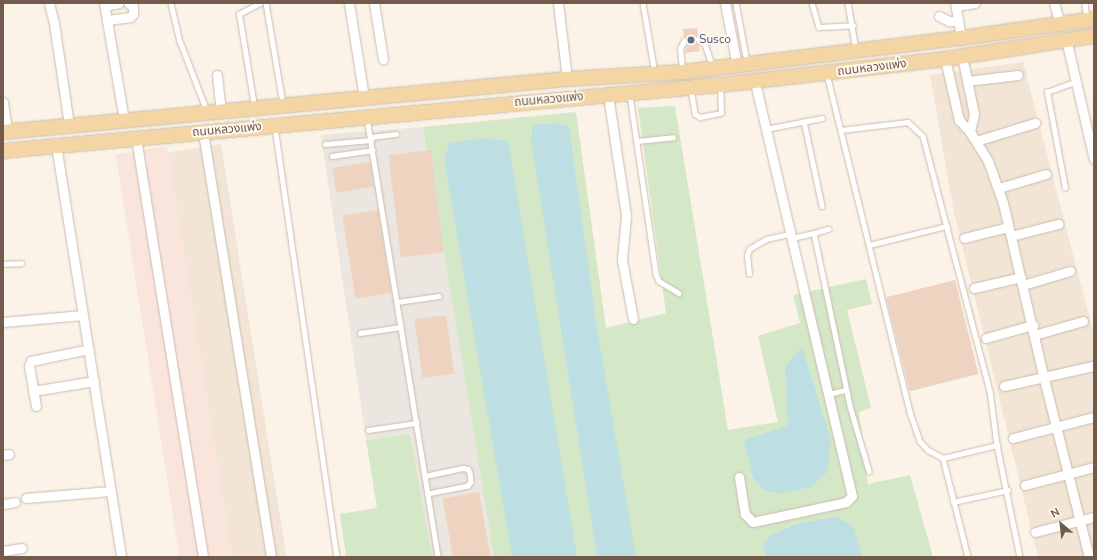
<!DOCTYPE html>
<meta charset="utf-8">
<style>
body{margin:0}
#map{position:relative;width:1097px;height:560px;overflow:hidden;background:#fbf3e7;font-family:"Nunito Sans","Noto Sans Thai",sans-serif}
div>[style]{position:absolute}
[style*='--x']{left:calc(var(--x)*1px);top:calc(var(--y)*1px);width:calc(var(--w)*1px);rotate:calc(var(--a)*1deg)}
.residential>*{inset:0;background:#f2e5d6;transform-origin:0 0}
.commercial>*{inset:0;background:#fae5dc;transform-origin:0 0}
.industrial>*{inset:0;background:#ebe6e0}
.green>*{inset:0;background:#d4e7c6}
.water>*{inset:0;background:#bddee3}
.building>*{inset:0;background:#eed3c1;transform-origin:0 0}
.roads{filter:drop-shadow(0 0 1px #ccbbae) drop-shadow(0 0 1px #ccbbae)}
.lane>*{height:4.5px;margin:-2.25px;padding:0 2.25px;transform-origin:2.25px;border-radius:2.25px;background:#fff}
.street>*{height:9px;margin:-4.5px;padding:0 4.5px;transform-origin:4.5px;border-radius:4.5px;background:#fff}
.primary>*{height:14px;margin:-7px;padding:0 7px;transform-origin:7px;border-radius:7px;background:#f4d6a5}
.dots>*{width:11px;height:11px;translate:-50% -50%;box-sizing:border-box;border:2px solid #fef7ed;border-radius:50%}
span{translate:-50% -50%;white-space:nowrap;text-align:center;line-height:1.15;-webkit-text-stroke:4px #fef7ed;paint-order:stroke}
.service-label{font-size:12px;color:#4e5e75}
.left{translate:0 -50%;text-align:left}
.street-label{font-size:12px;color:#725a4d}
.frame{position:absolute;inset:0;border:4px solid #725a4d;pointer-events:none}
.north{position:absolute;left:1041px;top:504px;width:40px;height:40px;-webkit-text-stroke:3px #fef7ed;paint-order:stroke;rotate:332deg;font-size:11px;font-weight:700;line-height:16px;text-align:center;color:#725a4d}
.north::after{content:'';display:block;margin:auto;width:14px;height:18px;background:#725a4d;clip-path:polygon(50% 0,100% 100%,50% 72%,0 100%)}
</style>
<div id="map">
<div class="residential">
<div style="clip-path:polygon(1023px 62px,1094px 335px,1094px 557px,1038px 557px,954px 213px,930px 75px)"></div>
<div style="left:221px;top:144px;width:418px;height:54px;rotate:81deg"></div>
</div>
<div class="commercial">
<div style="left:167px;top:146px;width:416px;height:52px;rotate:81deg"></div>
</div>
<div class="industrial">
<div style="clip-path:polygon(423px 127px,494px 557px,432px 557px,410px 434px,366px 440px,321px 135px)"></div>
</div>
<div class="green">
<div style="clip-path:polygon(675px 106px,728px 430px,778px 422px,758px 336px,800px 323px,793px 295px,866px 279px,872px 304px,847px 310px,871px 408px,859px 412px,868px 484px,910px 475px,933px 557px,494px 557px,423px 127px,576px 112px,606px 328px,666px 313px,638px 108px)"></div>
<div style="clip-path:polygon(410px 434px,432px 557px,346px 557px,340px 514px,377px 508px,366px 440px)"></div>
</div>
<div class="water">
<div style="clip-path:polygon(555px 123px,569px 127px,597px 328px,636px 557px,597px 557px,531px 140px,533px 125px)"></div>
<div style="clip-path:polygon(479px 139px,508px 140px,577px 557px,512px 557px,444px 158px,450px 143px)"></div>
<div style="clip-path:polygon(802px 347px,831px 441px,827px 472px,811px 487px,780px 493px,763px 490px,753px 478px,744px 440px,788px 426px,785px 366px)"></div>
<div style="clip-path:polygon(837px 517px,854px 527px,862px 557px,766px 557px,763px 544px,769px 536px,799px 523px)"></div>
</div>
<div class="building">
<div style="clip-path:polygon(697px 28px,698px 35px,694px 39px,699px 44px,700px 51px,685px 53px,688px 41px,684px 37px,683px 29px)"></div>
<div style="left:431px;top:150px;width:103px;height:43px;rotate:83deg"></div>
<div style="left:370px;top:162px;width:25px;height:38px;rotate:81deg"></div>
<div style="left:378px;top:210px;width:84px;height:36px;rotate:81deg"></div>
<div style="left:955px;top:280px;width:97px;height:71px;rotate:76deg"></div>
<div style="left:446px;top:315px;width:59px;height:32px;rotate:82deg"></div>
<div style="left:479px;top:492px;width:66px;height:37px;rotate:80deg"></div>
</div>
<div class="roads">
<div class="lane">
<div style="--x:171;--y:3;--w:39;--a:77"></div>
<div style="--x:180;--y:41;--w:75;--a:68.9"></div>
<div style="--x:266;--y:3;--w:102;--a:80.4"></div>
<div style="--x:643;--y:3;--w:71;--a:80.3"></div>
<div style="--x:736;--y:3;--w:60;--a:79.4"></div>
<div style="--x:812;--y:3;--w:25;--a:74"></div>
<div style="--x:819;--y:27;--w:34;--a:-3"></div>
<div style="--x:848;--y:3;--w:48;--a:80.3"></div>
<div style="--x:1085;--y:3;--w:16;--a:83"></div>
<div style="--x:698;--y:39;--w:9;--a:36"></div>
<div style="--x:705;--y:44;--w:24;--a:71"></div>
<div style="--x:682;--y:70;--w:22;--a:-95"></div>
<div style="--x:680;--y:48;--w:8;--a:-60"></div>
<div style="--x:827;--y:74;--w:348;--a:76.2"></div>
<div style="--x:910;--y:412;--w:31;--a:71"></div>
<div style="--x:920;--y:441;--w:12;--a:48"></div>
<div style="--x:928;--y:450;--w:17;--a:28"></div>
<div style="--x:943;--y:458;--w:102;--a:75.8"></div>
<div style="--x:691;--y:88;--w:26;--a:81"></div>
<div style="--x:695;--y:114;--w:6;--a:31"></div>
<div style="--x:700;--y:117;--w:21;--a:-11"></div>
<div style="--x:721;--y:113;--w:26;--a:-92"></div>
<div style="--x:630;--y:95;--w:181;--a:81.7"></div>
<div style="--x:656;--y:274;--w:8;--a:67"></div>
<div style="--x:659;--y:281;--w:23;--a:31"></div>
<div style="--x:254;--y:106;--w:93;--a:-99.3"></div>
<div style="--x:239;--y:14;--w:24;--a:-28"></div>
<div style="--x:367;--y:118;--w:445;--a:80.8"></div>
<div style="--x:804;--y:121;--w:87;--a:78"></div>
<div style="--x:275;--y:127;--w:434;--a:81.8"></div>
<div style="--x:766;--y:129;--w:57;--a:-11.1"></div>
<div style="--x:841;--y:130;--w:67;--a:-6.8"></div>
<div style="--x:908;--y:122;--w:21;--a:43"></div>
<div style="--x:923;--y:136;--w:264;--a:75.3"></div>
<div style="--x:990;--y:391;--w:54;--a:82.6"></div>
<div style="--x:997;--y:445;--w:114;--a:78.4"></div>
<div style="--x:371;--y:137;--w:25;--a:-7"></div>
<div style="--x:637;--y:141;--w:36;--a:-6"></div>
<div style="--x:325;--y:144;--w:46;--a:-5"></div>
<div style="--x:332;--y:156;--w:41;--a:-8.3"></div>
<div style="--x:1065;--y:188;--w:98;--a:-100.6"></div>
<div style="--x:1047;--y:92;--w:30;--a:-20"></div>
<div style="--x:814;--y:233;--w:15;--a:-16"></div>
<div style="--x:792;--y:238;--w:23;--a:-13"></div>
<div style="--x:814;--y:233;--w:177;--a:78.2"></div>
<div style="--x:850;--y:406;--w:68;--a:73.7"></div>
<div style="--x:869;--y:245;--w:80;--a:-13.7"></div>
<div style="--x:3;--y:264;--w:18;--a:-3"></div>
<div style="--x:749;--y:274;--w:18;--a:-96"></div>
<div style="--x:747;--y:256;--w:7;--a:-74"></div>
<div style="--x:749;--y:249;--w:20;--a:-30"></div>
<div style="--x:766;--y:239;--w:24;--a:-12"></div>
<div style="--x:397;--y:302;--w:42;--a:-8.1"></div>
<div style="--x:360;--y:333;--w:41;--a:-8.3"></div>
<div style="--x:828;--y:394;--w:18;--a:-13"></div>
<div style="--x:368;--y:430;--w:49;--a:-8.3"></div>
<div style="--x:943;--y:458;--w:56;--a:-13.5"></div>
<div style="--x:425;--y:476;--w:39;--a:-12"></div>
<div style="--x:463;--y:468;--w:5;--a:11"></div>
<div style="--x:468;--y:469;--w:4;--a:63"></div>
<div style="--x:470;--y:473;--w:9;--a:84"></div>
<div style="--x:471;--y:482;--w:5;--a:127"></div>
<div style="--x:468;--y:486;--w:41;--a:168.7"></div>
<div style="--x:953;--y:502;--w:56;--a:-12.3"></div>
</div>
<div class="street">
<div style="--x:49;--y:3;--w:21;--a:76"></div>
<div style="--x:54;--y:23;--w:103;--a:81.6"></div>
<div style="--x:104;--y:3;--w:119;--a:80.3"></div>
<div style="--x:349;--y:3;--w:96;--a:81"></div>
<div style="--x:374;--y:3;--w:57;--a:80.9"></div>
<div style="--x:558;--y:3;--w:77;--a:83.2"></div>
<div style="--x:725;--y:3;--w:64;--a:79.2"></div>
<div style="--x:955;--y:3;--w:36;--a:80"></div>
<div style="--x:1054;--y:3;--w:22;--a:74"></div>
<div style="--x:105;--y:6;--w:14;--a:-12"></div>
<div style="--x:956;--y:6;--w:19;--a:-9"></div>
<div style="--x:939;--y:16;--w:11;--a:27"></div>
<div style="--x:949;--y:21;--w:9;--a:0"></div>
<div style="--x:107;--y:20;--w:23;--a:-7"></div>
<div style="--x:130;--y:17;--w:4;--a:-45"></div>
<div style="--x:133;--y:14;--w:7;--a:-90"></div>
<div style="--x:133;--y:7;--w:6;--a:-141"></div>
<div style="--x:1066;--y:39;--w:123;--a:76.9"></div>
<div style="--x:962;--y:56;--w:59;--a:78.3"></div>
<div style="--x:974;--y:114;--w:18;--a:103"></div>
<div style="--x:945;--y:59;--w:63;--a:77.1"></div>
<div style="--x:959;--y:120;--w:16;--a:47"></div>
<div style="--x:970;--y:132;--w:34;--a:58"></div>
<div style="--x:988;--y:161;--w:45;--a:70.3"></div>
<div style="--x:1003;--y:203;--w:185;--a:76.9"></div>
<div style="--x:1045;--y:383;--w:179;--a:75.8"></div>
<div style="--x:217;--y:75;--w:36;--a:84"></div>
<div style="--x:967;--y:81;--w:51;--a:-6.7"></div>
<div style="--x:608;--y:95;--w:122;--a:81.5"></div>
<div style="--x:626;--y:216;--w:44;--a:95.2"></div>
<div style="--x:622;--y:260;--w:60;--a:79.4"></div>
<div style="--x:3;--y:102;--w:29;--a:82"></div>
<div style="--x:203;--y:132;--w:430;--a:80.9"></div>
<div style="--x:136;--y:138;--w:424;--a:80.9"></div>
<div style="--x:976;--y:141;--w:62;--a:-17"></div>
<div style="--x:56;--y:145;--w:417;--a:81"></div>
<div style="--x:999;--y:188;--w:49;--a:-16.6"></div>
<div style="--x:1011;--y:236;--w:49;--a:-14.3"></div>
<div style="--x:964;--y:238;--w:45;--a:-14"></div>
<div style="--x:1023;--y:285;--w:49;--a:-16.6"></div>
<div style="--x:974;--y:288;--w:48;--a:-13.2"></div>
<div style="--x:3;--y:322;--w:80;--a:-5"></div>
<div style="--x:1034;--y:335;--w:51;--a:-15.9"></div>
<div style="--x:986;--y:338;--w:49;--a:-15.5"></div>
<div style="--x:1004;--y:386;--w:91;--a:-12.7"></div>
<div style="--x:33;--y:391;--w:62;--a:-9.3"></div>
<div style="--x:36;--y:406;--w:41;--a:-99.9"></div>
<div style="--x:29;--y:366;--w:5;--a:-68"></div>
<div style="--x:31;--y:361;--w:59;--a:-11.7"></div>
<div style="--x:1013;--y:438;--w:84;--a:-14.5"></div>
<div style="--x:3;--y:455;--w:6;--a:-9"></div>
<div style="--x:739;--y:477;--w:37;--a:81"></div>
<div style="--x:745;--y:514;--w:11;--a:45"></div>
<div style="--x:753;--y:522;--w:95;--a:-12.1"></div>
<div style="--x:846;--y:502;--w:8;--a:-45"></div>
<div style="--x:852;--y:496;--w:426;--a:-103.2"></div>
<div style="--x:1025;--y:485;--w:71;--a:-14.6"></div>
<div style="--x:26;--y:498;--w:85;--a:-4.7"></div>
<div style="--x:3;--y:504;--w:12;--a:-9"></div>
<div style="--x:1035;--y:532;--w:61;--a:-14.3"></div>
<div style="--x:3;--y:551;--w:19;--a:-9"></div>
</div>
<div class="primary">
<div style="--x:3;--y:132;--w:566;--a:-5.37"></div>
<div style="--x:567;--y:79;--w:116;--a:-3.5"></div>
<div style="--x:683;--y:72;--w:280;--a:-7"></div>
<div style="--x:961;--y:38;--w:134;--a:-8.1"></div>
<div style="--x:3;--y:151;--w:720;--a:-5.26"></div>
<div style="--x:720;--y:85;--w:226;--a:-6.6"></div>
<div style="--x:945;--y:59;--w:151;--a:-8.8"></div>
</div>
</div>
<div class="dots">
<div style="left:691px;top:40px;background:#5c6f8a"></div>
</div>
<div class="service-label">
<span class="left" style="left:699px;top:40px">Susco</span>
</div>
<div class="street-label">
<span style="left:872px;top:68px;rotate:-7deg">ถนนหลวงแพ่ง</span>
<span style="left:549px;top:100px;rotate:-5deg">ถนนหลวงแพ่ง</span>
<span style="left:227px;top:130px;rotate:-5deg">ถนนหลวงแพ่ง</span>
</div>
<div class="frame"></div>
<div class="north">N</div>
</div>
